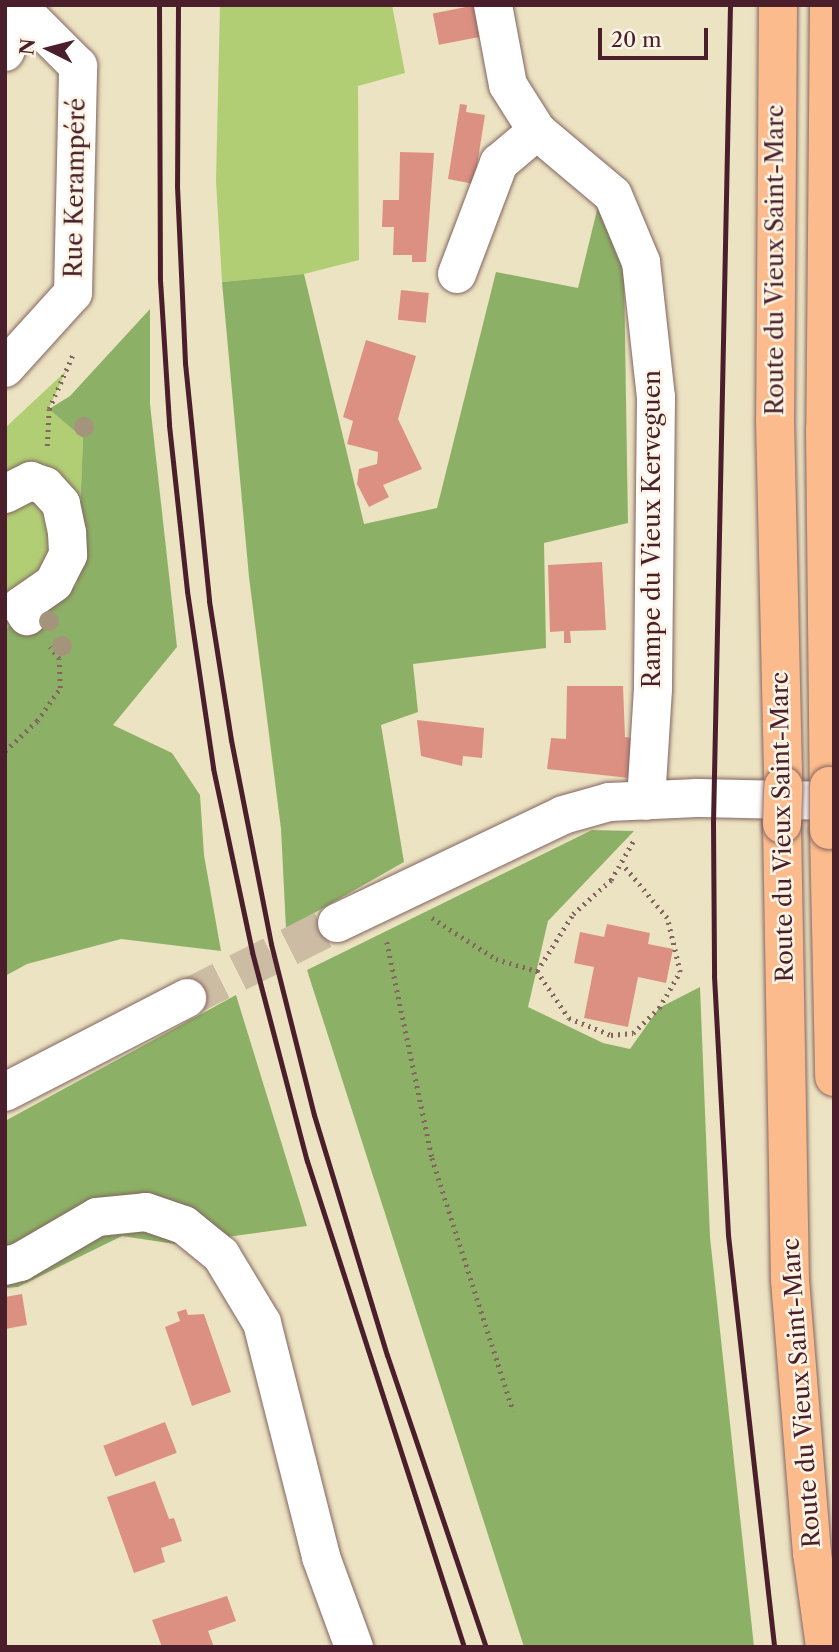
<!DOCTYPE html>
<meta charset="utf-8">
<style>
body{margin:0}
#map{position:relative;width:839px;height:1652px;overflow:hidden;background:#ece3c2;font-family:"Libre Caslon Text",serif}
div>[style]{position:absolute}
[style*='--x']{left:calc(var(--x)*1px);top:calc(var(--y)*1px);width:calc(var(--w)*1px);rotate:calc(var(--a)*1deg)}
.green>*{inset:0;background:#b1ce75}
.forest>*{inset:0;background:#8cb166}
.building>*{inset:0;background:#db9082;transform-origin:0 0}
.street-tunnel>*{height:38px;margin-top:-19px;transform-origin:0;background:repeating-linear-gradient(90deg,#ccbca4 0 38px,transparent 0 57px)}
.path>*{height:4.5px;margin-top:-2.25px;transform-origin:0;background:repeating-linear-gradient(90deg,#836460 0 2px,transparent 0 7px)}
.roads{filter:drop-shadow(0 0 2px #836460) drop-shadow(0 0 2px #836460)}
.street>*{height:38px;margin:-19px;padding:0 19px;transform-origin:19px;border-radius:19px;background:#fff}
.highway>*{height:38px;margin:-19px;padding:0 19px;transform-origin:19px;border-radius:19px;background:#fbbb8c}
.rail>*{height:5px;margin:-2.5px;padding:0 2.5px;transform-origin:2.5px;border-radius:2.5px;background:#4a1f2b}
.bridges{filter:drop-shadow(0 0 2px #836460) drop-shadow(0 0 2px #836460)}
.highway-bridge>*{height:38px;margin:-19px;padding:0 19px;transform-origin:19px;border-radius:19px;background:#fbbb8c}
.trees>*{width:20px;height:20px;margin:-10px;border-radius:50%;background:#a4947b}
span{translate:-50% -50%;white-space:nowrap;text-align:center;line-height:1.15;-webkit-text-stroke:5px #fcf5e5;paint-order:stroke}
.street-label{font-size:24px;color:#4a1f2b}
.frame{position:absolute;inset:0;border:7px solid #4a1f2b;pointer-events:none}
.north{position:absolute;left:14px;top:14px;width:70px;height:70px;-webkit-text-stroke:5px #fcf5e5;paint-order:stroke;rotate:276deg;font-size:19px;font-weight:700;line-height:28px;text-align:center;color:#4a1f2b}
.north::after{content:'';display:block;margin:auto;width:24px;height:32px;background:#4a1f2b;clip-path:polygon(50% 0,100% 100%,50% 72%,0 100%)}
.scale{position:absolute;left:598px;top:28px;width:110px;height:32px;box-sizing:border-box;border:4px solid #4a1f2b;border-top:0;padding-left:9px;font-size:21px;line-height:24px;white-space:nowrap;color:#4a1f2b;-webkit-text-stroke:5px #fcf5e5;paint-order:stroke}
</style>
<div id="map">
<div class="green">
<div style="clip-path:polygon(220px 5px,392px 5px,405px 73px,358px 86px,359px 260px,304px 274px,222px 282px,216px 181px)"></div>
<div style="clip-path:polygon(66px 371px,49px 408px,83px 438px,77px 585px,5px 629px,5px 428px)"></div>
</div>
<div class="forest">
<div style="clip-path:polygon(598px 206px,624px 273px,628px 523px,544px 543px,546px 648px,413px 664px,418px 712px,381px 725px,404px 862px,286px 929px,281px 829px,249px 577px,222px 282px,304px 274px,364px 524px,437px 508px,496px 272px,578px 288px)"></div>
<div style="clip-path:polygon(150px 309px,150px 404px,177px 647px,113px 725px,172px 753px,200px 795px,204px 855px,221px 951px,121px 939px,27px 964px,5px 976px,5px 629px,77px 585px,83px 438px,49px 409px,70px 396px)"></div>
<div style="clip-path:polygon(592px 830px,634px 831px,548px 921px,528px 1007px,603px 1043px,630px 1049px,659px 1008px,700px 987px,710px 1237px,754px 1647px,524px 1647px,307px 970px)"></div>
<div style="clip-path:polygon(236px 995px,307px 1226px,175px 1244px,122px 1236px,18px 1287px,5px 1288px,5px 1121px)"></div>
</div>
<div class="building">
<div style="left:476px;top:5px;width:32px;height:44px;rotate:79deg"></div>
<div style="clip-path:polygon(460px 104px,467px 105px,466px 112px,485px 115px,474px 184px,448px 179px)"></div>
<div style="clip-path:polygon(400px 152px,434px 153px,426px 262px,412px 262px,412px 255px,393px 255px,394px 227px,382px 227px,383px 200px,399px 200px)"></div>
<div style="left:401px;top:290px;width:28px;height:30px;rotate:6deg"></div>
<div style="clip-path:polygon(366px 340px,416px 356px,398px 419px,422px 469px,383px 485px,389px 497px,369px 507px,357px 484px,359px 469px,377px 464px,378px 452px,347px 444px,353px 421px,343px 417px)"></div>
<div style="clip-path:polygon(602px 562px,606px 630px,570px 631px,571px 643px,564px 643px,564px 631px,550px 632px,548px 565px)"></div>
<div style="clip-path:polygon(567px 686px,623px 686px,625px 737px,632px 738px,629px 778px,547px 769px,551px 738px,566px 739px)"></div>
<div style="clip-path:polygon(417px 720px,484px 728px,482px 758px,463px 756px,462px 766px,421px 756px)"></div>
<div style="clip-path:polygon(607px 924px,650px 933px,648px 944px,673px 949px,666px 983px,638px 977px,628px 1027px,584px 1018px,594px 967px,574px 963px,580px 932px,604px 937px)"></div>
<div style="clip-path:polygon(22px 1294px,27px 1325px,5px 1329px,5px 1297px)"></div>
<div style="clip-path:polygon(186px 1309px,188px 1315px,204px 1314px,231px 1392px,192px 1406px,165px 1327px,180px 1321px,177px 1312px)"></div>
<div style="left:165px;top:1422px;width:33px;height:66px;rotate:69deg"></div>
<div style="clip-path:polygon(155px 1481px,169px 1519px,174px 1518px,182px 1541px,161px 1548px,165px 1562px,134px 1573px,107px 1497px)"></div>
<div style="clip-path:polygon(227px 1596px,236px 1621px,208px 1631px,214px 1647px,162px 1647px,152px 1620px)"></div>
</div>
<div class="street-tunnel">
<div style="--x:187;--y:998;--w:168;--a:-26.6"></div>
</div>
<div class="path">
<div style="--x:47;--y:446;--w:37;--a:-87"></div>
<div style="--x:49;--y:409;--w:62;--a:-66.3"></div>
<div style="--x:5;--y:751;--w:44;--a:-43.2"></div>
<div style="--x:37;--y:721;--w:40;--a:-55.1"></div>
<div style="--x:60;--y:688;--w:29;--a:-92"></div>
<div style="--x:59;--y:659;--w:15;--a:-127"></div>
<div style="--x:432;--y:918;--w:76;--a:32.6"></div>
<div style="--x:496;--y:959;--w:43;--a:16.3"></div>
<div style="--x:537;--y:971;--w:67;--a:-57.7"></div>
<div style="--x:573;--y:914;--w:51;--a:-41.8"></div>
<div style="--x:611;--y:880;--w:48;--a:-60.3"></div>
<div style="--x:387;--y:942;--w:221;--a:78.2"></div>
<div style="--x:432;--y:1158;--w:266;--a:72.2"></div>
<div style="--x:537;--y:971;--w:57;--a:55.8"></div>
<div style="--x:569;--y:1018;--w:45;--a:22"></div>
<div style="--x:611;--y:1035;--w:22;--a:-5"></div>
<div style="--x:633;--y:1033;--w:36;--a:-44"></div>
<div style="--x:659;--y:1008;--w:42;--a:-59.7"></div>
<div style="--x:680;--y:972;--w:56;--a:-103.5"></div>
<div style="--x:667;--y:918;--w:70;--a:-129.8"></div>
</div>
<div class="roads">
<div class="street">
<div style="--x:493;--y:5;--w:81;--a:79.4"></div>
<div style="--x:508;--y:85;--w:54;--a:57.8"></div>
<div style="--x:537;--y:131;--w:99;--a:40.1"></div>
<div style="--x:613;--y:195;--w:73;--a:67.3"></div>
<div style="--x:641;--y:262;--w:136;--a:83.7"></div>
<div style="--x:656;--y:397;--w:292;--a:90.6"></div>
<div style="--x:653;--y:689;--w:112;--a:93.6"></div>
<div style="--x:5;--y:52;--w:51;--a:-66.9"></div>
<div style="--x:457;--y:274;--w:119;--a:-69.3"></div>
<div style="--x:499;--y:163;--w:50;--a:-40.1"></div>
<div style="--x:5;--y:368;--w:101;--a:-47.8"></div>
<div style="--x:73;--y:293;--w:227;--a:-88.7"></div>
<div style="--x:78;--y:66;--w:75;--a:-135"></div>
<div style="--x:5;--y:494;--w:29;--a:-27"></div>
<div style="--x:31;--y:481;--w:15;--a:20"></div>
<div style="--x:45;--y:486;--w:24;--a:48"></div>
<div style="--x:61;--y:504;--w:30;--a:78"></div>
<div style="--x:67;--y:533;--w:22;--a:87"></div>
<div style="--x:68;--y:555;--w:31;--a:117"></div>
<div style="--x:54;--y:583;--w:40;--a:145.1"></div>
<div style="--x:21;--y:606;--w:12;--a:59"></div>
<div style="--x:337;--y:923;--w:250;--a:-25.5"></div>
<div style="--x:563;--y:815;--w:48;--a:-15.8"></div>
<div style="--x:609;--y:802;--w:88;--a:-2.6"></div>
<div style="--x:697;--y:798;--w:137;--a:1.3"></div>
<div style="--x:5;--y:1092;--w:205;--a:-27.3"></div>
<div style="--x:5;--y:1266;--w:16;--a:-15"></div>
<div style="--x:20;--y:1262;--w:89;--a:-30.3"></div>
<div style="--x:97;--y:1217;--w:49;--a:-5.8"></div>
<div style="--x:146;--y:1212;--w:40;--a:18.9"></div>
<div style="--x:184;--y:1225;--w:48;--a:39"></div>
<div style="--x:221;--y:1255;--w:79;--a:58.9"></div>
<div style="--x:262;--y:1323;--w:241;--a:75.8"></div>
<div style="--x:321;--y:1557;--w:96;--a:69.9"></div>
</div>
<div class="highway">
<div style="--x:778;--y:5;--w:415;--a:90.4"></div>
<div style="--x:775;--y:420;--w:366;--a:88.7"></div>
<div style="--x:829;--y:5;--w:424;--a:90.5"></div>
<div style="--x:825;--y:429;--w:357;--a:89.4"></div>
<div style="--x:782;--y:824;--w:456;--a:89"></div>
<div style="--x:790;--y:1280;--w:274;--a:85.4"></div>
<div style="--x:812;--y:1553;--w:95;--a:82.1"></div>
<div style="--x:829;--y:830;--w:247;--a:88.8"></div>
</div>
</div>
<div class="rail">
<div style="--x:159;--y:5;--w:275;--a:89.8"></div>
<div style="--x:160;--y:280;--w:145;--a:86.4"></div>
<div style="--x:169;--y:425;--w:167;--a:83.8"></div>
<div style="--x:187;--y:591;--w:179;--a:81.6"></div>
<div style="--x:213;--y:768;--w:188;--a:78"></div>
<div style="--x:252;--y:952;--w:216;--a:75.3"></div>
<div style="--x:307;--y:1161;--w:511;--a:72.1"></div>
<div style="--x:178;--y:5;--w:181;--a:90.3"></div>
<div style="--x:177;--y:186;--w:177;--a:87.4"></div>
<div style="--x:185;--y:363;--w:239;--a:84.2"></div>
<div style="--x:209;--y:601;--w:141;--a:81"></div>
<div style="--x:231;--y:740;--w:208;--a:78.9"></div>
<div style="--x:271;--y:944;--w:176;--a:75.9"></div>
<div style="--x:314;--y:1115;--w:251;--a:73.1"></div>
<div style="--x:387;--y:1355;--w:308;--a:71.3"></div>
<div style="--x:730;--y:5;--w:816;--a:91.19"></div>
<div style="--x:713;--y:821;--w:155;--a:89.6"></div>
<div style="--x:714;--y:976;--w:259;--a:86.9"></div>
<div style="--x:728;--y:1235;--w:415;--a:83.6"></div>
</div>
<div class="bridges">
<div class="highway-bridge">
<div style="--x:829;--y:786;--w:44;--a:90"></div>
<div style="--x:782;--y:824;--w:38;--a:-88"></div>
</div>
</div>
<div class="trees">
<div style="left:84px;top:427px"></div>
<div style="left:49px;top:621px"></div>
<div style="left:62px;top:646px"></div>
</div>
<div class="street-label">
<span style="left:75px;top:188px;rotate:-89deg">Rue Kerampéré</span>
<span style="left:775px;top:260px;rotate:-90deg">Route du Vieux Saint-Marc</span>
<span style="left:652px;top:529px;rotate:-90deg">Rampe du Vieux Kerveguen</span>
<span style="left:782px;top:827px;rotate:-91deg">Route du Vieux Saint-Marc</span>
<span style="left:801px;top:1393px;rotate:-94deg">Route du Vieux Saint-Marc</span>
</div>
<div class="frame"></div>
<div class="north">N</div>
<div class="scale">20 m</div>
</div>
